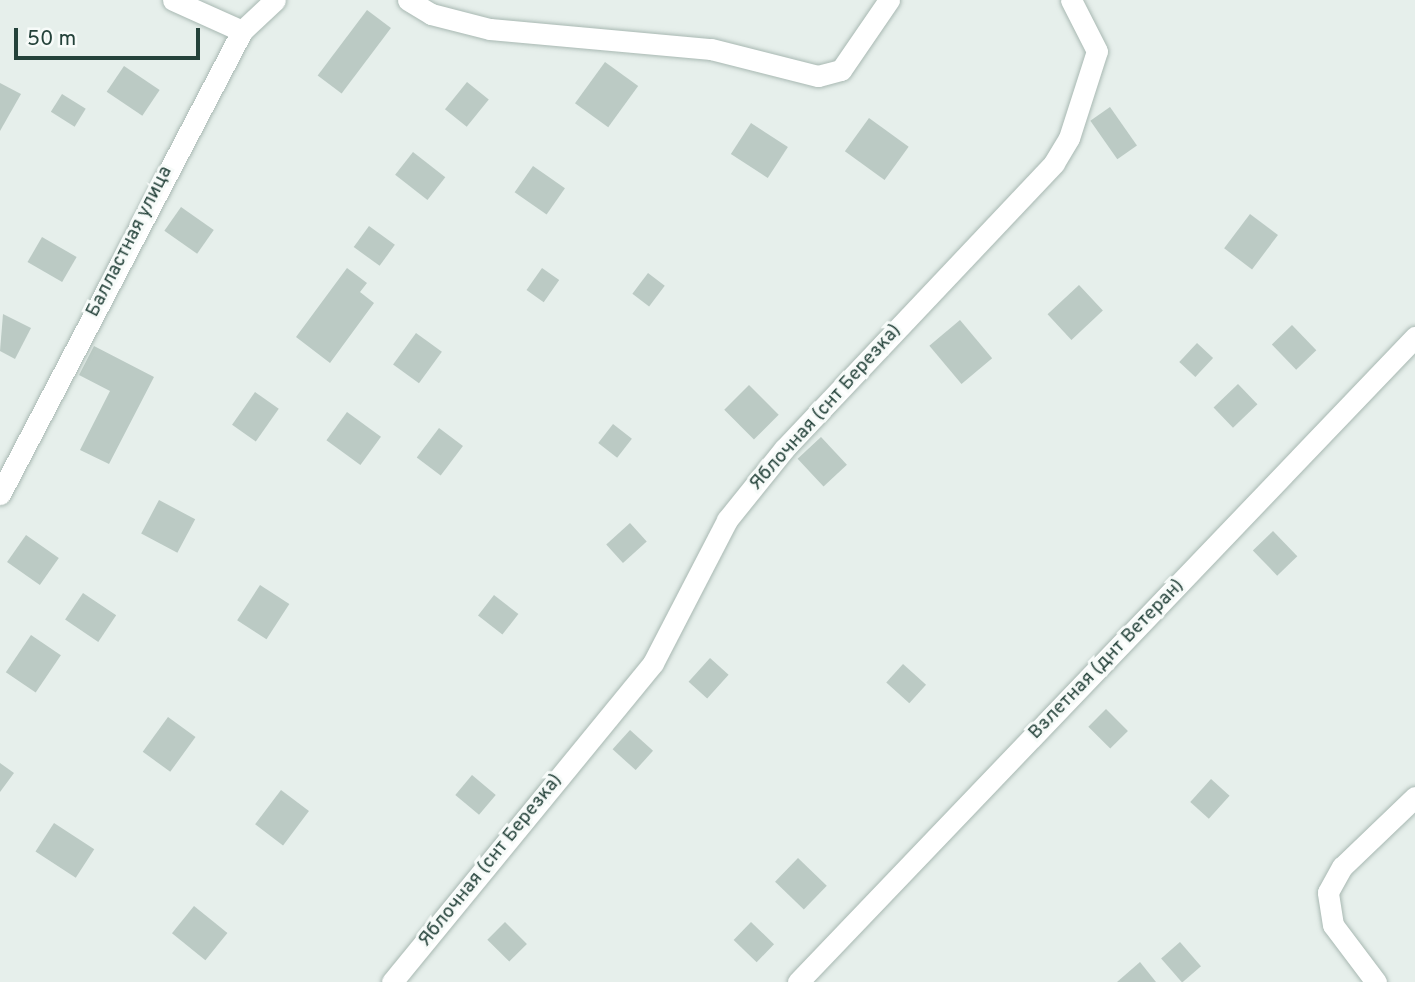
<!DOCTYPE html>
<meta charset="utf-8">
<style>
body{margin:0}
#map{position:relative;width:1415px;height:982px;overflow:hidden;background:#e6efeb;font-family:Overpass,sans-serif}
div>[style]{position:absolute}
[style*='--x']{left:calc(var(--x)*1px);top:calc(var(--y)*1px);width:calc(var(--w)*1px);rotate:calc(var(--a)*1deg)}
.building>*{inset:0;background:#bbcac4;transform-origin:0 0}
.roads{filter:drop-shadow(0 0 2px #a8b8b2) drop-shadow(0 0 2px #a8b8b2)}
.minor>*{height:21px;margin:-10.5px;padding:0 10.5px;transform-origin:10.5px;border-radius:10.5px;background:#fff}
span{translate:-50% -50%;white-space:nowrap;text-align:center;line-height:1.15;-webkit-text-stroke:6px #f7fbf9;paint-order:stroke}
.street-label{font-size:19px;color:#24423a}
.scale{position:absolute;left:14px;top:28px;width:186px;height:32px;box-sizing:border-box;border:4px solid #24423a;border-top:0;padding-left:9px;font-size:21px;line-height:24px;white-space:nowrap;color:#24423a;-webkit-text-stroke:5px #f7fbf9;paint-order:stroke}
</style>
<div id="map">
<div class="building">
<div style="left:367px;top:10px;width:30px;height:82px;rotate:37deg"></div>
<div style="left:605px;top:62px;width:41px;height:51px;rotate:36deg"></div>
<div style="left:124px;top:66px;width:43px;height:31px;rotate:34deg"></div>
<div style="left:467px;top:82px;width:28px;height:35px;rotate:39deg"></div>
<div style="clip-path:polygon(0 83px,21px 94px,0 131px)"></div>
<div style="left:62px;top:94px;width:28px;height:21px;rotate:32deg"></div>
<div style="left:1110px;top:107px;width:47px;height:24px;rotate:55deg"></div>
<div style="left:869px;top:118px;width:49px;height:41px;rotate:36deg"></div>
<div style="left:751px;top:123px;width:44px;height:37px;rotate:33deg"></div>
<div style="left:413px;top:152px;width:41px;height:29px;rotate:38deg"></div>
<div style="left:533px;top:166px;width:39px;height:32px;rotate:35deg"></div>
<div style="left:181px;top:207px;width:40px;height:29px;rotate:35deg"></div>
<div style="left:1250px;top:214px;width:35px;height:43px;rotate:37deg"></div>
<div style="left:369px;top:226px;width:32px;height:26px;rotate:36deg"></div>
<div style="left:42px;top:237px;width:40px;height:29px;rotate:30deg"></div>
<div style="clip-path:polygon(347px 268px,367px 283px,360px 292px,374px 303px,330px 363px,296px 337px)"></div>
<div style="left:542px;top:268px;width:21px;height:27px;rotate:35deg"></div>
<div style="left:648px;top:273px;width:21px;height:26px;rotate:37deg"></div>
<div style="left:1079px;top:285px;width:35px;height:43px;rotate:47deg"></div>
<div style="clip-path:polygon(3px 314px,31px 328px,15px 359px,0 351px)"></div>
<div style="left:960px;top:320px;width:50px;height:40px;rotate:50deg"></div>
<div style="left:1292px;top:325px;width:35px;height:28px;rotate:46deg"></div>
<div style="left:416px;top:333px;width:32px;height:39px;rotate:36deg"></div>
<div style="left:1197px;top:343px;width:22px;height:26px;rotate:43deg"></div>
<div style="clip-path:polygon(94px 346px,154px 377px,109px 464px,80px 450px,110px 391px,79px 375px)"></div>
<div style="left:1238px;top:384px;width:28px;height:34px;rotate:46deg"></div>
<div style="left:749px;top:385px;width:42px;height:35px;rotate:45deg"></div>
<div style="left:255px;top:392px;width:29px;height:40px;rotate:35deg"></div>
<div style="left:347px;top:412px;width:42px;height:35px;rotate:36deg"></div>
<div style="left:613px;top:424px;width:24px;height:24px;rotate:38deg"></div>
<div style="left:439px;top:428px;width:30px;height:37px;rotate:37deg"></div>
<div style="left:821px;top:437px;width:38px;height:32px;rotate:47deg"></div>
<div style="left:159px;top:500px;width:41px;height:38px;rotate:28deg"></div>
<div style="left:630px;top:523px;width:25px;height:32px;rotate:48deg"></div>
<div style="left:1273px;top:531px;width:35px;height:28px;rotate:46deg"></div>
<div style="left:26px;top:535px;width:40px;height:33px;rotate:35deg"></div>
<div style="left:260px;top:585px;width:35px;height:42px;rotate:33deg"></div>
<div style="left:83px;top:593px;width:40px;height:32px;rotate:34deg"></div>
<div style="left:494px;top:595px;width:31px;height:26px;rotate:38deg"></div>
<div style="left:31px;top:635px;width:36px;height:45px;rotate:34deg"></div>
<div style="left:710px;top:658px;width:25px;height:32px;rotate:42deg"></div>
<div style="left:903px;top:664px;width:31px;height:25px;rotate:42deg"></div>
<div style="left:1106px;top:709px;width:31px;height:25px;rotate:45deg"></div>
<div style="left:168px;top:717px;width:34px;height:43px;rotate:36deg"></div>
<div style="left:630px;top:730px;width:31px;height:26px;rotate:42deg"></div>
<div style="clip-path:polygon(0 763px,14px 773px,0 792px)"></div>
<div style="left:472px;top:775px;width:31px;height:26px;rotate:40deg"></div>
<div style="left:1211px;top:779px;width:25px;height:31px;rotate:42deg"></div>
<div style="left:281px;top:790px;width:35px;height:43px;rotate:37deg"></div>
<div style="left:54px;top:823px;width:48px;height:34px;rotate:33deg"></div>
<div style="left:798px;top:858px;width:40px;height:33px;rotate:44deg"></div>
<div style="left:194px;top:906px;width:43px;height:35px;rotate:39deg"></div>
<div style="left:505px;top:922px;width:31px;height:25px;rotate:45deg"></div>
<div style="left:751px;top:922px;width:32px;height:25px;rotate:44deg"></div>
<div style="left:1180px;top:942px;width:32px;height:25px;rotate:49deg"></div>
<div style="clip-path:polygon(1140px 962px,1156px 982px,1117px 982px)"></div>
</div>
<div class="roads">
<div class="minor">
<div style="--x:173;--y:0;--w:76;--a:24.2"></div>
<div style="--x:408;--y:0;--w:27;--a:31"></div>
<div style="--x:431;--y:14;--w:61;--a:14.3"></div>
<div style="--x:490;--y:29;--w:222;--a:5.2"></div>
<div style="--x:711;--y:49;--w:110;--a:14.2"></div>
<div style="--x:818;--y:76;--w:24;--a:-15"></div>
<div style="--x:841;--y:70;--w:85;--a:-55.6"></div>
<div style="--x:0;--y:494;--w:522;--a:-62.4"></div>
<div style="--x:242;--y:31;--w:45;--a:-43.2"></div>
<div style="--x:392;--y:982;--w:412;--a:-50.7"></div>
<div style="--x:653;--y:663;--w:161;--a:-62.6"></div>
<div style="--x:727;--y:520;--w:91;--a:-51.2"></div>
<div style="--x:784;--y:449;--w:393;--a:-46.6"></div>
<div style="--x:1054;--y:163;--w:29;--a:-59"></div>
<div style="--x:1069;--y:138;--w:91;--a:-72.2"></div>
<div style="--x:1097;--y:51;--w:57;--a:-117"></div>
<div style="--x:798;--y:982;--w:893;--a:-46.27"></div>
<div style="--x:1376;--y:982;--w:71;--a:-127"></div>
<div style="--x:1333;--y:925;--w:33;--a:-99"></div>
<div style="--x:1328;--y:892;--w:29;--a:-61"></div>
<div style="--x:1342;--y:867;--w:101;--a:-43.8"></div>
</div>
</div>
<div class="street-label">
<span style="left:130px;top:242px;rotate:-63deg">Балластная улица</span>
<span style="left:826px;top:408px;rotate:-48deg">Яблочная (снт Березка)</span>
<span style="left:1107px;top:660px;rotate:-46deg">Взлетная (днт Ветеран)</span>
<span style="left:491px;top:861px;rotate:-51deg">Яблочная (снт Березка)</span>
</div>
<div class="scale">50 m</div>
</div>
